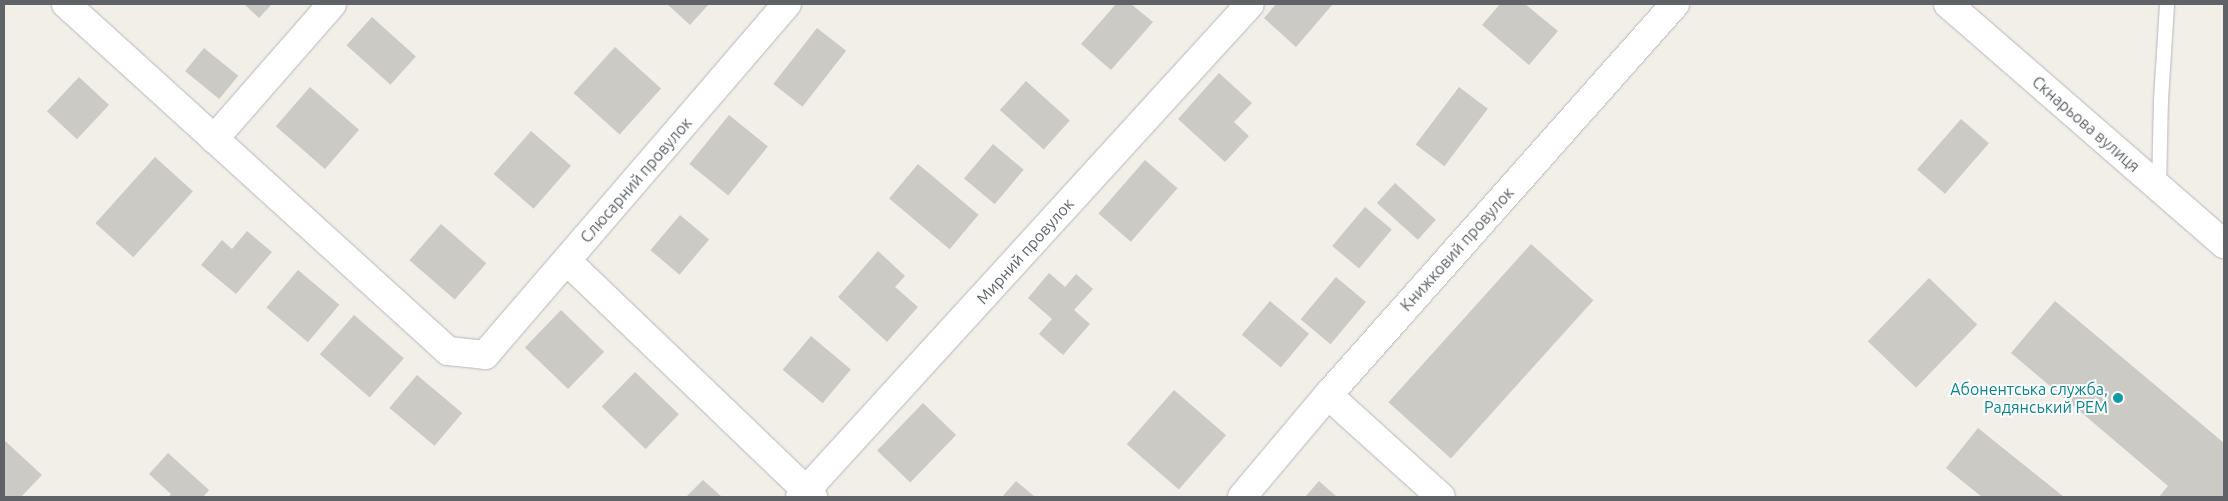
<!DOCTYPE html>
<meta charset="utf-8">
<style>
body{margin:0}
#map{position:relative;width:2228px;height:501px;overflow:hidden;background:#f1efe8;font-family:Ubuntu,sans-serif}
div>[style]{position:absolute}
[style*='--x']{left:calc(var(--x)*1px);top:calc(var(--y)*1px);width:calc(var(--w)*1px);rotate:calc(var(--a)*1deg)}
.building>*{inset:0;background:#cccac5;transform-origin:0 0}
.roads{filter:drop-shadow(0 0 1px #b5b8bc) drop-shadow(0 0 1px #b5b8bc)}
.service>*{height:14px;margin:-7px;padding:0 7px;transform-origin:7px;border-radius:7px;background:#fff}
.minor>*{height:28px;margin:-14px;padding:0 14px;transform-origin:14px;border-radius:14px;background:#fff}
.dots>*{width:14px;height:14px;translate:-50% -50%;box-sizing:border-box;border:2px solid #fff;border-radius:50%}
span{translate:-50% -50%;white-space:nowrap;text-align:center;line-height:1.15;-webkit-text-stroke:4px #fff;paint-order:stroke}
.street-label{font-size:16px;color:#5f6368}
.culture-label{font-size:16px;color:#0d838f}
.right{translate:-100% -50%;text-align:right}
.frame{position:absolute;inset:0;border:5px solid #5f6368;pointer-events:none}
</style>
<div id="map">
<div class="building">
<div style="clip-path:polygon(244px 4px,272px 4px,259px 18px)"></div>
<div style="clip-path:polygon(667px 4px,709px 4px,690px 25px)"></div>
<div style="clip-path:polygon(1116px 4px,1131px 4px,1153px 22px,1111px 70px,1081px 44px)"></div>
<div style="clip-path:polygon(1276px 4px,1333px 4px,1296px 47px,1264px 18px)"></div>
<div style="clip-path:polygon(1500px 4px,1525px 4px,1558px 31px,1529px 65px,1482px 25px)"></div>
<div style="left:372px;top:17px;width:59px;height:38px;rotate:42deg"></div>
<div style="left:817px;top:28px;width:37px;height:71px;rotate:38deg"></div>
<div style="left:615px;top:47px;width:62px;height:62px;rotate:42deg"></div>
<div style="left:204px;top:48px;width:44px;height:30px;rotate:39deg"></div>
<div style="clip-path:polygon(1219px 73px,1252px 103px,1234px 122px,1249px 136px,1225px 162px,1178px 119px)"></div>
<div style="left:79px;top:77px;width:41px;height:47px;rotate:43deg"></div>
<div style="left:1026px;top:81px;width:59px;height:39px;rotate:42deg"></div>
<div style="left:310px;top:87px;width:65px;height:52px;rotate:41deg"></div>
<div style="left:1459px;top:87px;width:36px;height:72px;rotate:37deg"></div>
<div style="left:729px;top:115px;width:50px;height:63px;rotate:39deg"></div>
<div style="left:1961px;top:119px;width:37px;height:67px;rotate:41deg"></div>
<div style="left:531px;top:131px;width:53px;height:57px;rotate:41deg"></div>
<div style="left:993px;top:144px;width:40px;height:45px;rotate:40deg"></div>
<div style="left:155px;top:157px;width:51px;height:89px;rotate:42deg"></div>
<div style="left:1145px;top:160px;width:43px;height:71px;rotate:41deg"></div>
<div style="left:918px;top:164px;width:79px;height:45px;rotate:40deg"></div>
<div style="left:1395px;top:183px;width:55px;height:27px;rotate:42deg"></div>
<div style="left:1365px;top:207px;width:35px;height:51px;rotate:40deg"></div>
<div style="left:680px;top:215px;width:38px;height:46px;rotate:40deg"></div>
<div style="left:441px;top:224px;width:60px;height:48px;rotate:41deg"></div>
<div style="clip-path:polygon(247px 231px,272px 252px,236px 294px,201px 265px,222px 240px,232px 249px)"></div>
<div style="left:1531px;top:244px;width:84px;height:213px;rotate:42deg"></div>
<div style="clip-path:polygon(878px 251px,905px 276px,895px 287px,918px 307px,887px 342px,838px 297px)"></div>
<div style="left:298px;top:270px;width:54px;height:49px;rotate:40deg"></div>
<div style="clip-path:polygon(1049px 273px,1065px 287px,1076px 274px,1093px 289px,1074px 310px,1090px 324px,1063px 355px,1039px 334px,1052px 319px,1028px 298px)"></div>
<div style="left:1336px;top:277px;width:39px;height:55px;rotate:40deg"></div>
<div style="left:1929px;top:278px;width:67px;height:88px;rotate:44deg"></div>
<div style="left:1270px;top:301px;width:51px;height:44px;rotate:40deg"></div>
<div style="clip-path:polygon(2055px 301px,2224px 443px,2224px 497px,2159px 497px,2168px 486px,2011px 353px)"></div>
<div style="left:561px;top:310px;width:60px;height:52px;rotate:44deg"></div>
<div style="left:354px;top:315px;width:66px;height:52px;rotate:41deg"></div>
<div style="left:811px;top:336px;width:52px;height:44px;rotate:40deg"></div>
<div style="left:635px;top:372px;width:61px;height:48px;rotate:44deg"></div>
<div style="left:417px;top:375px;width:59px;height:43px;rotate:40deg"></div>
<div style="left:1174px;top:390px;width:69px;height:72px;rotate:41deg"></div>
<div style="left:923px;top:403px;width:46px;height:66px;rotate:44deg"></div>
<div style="clip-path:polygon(1978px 428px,2064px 497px,1982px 497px,1946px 468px)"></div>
<div style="clip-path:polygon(4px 440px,42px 475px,21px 497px,4px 497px)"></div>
<div style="clip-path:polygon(168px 453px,209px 490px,203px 497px,168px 497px,171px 494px,149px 474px)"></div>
<div style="clip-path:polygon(703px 480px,722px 497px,686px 497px)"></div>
<div style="clip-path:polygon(1016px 481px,1035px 497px,1002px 497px)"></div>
<div style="clip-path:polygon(1319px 481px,1337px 497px,1305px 497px)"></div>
</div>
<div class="roads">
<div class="service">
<div style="--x:2159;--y:187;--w:87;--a:-88.7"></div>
<div style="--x:2161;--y:100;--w:96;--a:-86.4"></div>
</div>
<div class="minor">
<div style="--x:66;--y:4;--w:516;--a:42.25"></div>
<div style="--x:448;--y:351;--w:37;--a:6"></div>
<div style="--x:485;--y:355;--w:463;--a:-49.3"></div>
<div style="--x:1948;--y:4;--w:366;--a:41"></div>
<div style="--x:214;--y:139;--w:179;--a:-48.8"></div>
<div style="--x:567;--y:261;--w:341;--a:43.8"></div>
<div style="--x:1328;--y:395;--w:152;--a:42.1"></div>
<div style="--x:800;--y:497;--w:667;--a:-47.61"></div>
<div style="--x:1242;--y:497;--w:133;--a:-49.9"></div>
<div style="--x:1328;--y:395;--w:523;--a:-48.41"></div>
</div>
</div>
<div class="dots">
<div style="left:2118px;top:398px;background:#0f9aa8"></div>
</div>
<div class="street-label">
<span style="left:2086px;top:124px;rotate:41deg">Скнарьова вулиця</span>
<span style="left:636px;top:180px;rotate:-49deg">Слюсарний провулок</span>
<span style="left:1457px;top:249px;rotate:-48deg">Книжковий провулок</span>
<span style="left:1025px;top:251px;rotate:-48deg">Мирний провулок</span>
</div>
<div class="culture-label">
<span class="right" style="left:2108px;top:398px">Абонентська служба,<br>Радянський РЕМ</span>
</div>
<div class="frame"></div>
</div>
